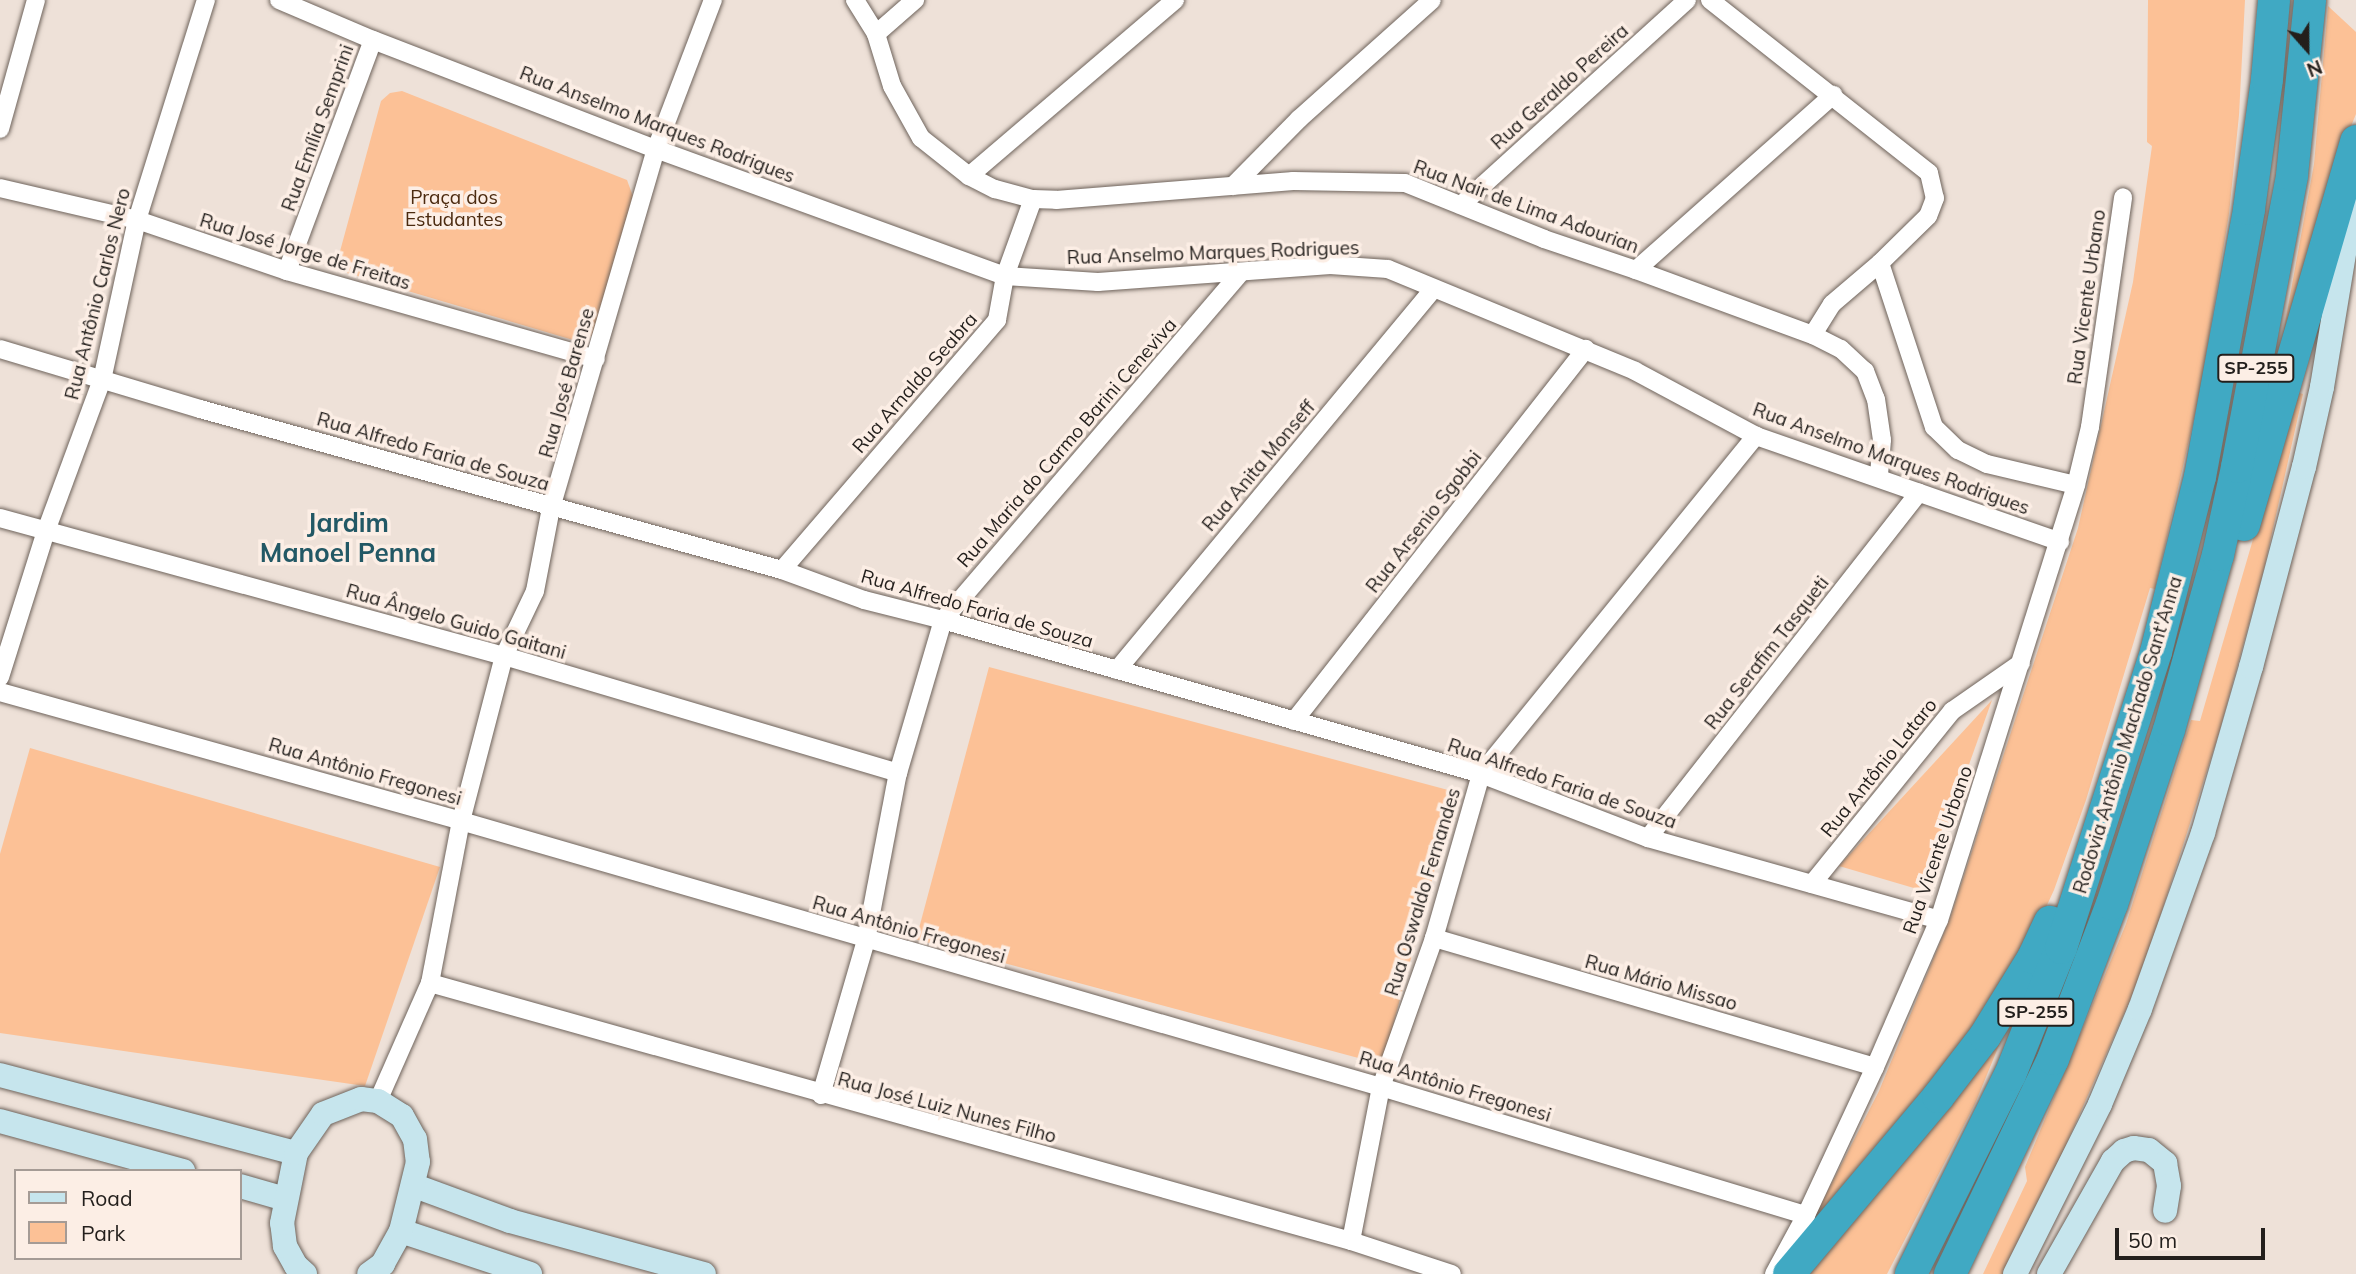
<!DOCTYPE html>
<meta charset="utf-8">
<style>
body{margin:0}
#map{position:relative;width:2356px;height:1274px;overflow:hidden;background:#eee1d8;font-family:Mulish,sans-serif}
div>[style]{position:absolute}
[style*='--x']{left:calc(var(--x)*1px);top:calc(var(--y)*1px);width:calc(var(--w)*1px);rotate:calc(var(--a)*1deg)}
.green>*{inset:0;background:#fcc196;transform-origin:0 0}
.roads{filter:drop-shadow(0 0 2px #6e635b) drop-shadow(0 0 2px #6e635b)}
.street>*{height:18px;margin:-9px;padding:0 9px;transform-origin:9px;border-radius:9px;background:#fff}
.secondary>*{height:24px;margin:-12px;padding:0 12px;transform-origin:12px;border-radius:12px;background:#c6e5ed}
.highway>*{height:32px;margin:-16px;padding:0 16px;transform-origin:16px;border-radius:16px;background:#40a9c3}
span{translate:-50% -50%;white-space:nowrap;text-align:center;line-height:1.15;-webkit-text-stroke:7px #fceee5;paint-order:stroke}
.shield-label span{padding:2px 5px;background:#fceee5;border:2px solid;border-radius:5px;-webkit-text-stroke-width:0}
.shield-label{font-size:18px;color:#231f1c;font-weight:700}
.street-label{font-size:19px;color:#231f1c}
.park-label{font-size:19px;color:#4b2a0f}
.district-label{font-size:26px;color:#225865;font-weight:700}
.legend{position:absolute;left:14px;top:1169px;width:228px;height:91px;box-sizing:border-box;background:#fceee5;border:2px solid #a59b95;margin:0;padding:9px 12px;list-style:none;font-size:21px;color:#231f1c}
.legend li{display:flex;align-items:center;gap:14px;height:35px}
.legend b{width:35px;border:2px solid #a59b95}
.north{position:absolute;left:2272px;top:14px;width:70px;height:70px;-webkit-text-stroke:5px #fceee5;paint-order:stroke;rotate:159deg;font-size:19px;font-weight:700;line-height:28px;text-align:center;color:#231f1c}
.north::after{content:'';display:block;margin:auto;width:24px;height:32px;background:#231f1c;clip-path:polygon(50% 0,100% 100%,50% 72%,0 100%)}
.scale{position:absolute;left:2115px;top:1228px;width:150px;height:32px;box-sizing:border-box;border:4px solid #231f1c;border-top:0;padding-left:9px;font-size:21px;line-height:24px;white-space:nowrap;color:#231f1c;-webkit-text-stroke:5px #fceee5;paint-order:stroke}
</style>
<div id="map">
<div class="green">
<div style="clip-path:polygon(2148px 0,2245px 0,2239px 115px,2229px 214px,2200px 392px,2155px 589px,2150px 588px,2086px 800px,2054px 890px,2031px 940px,1981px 1024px,1805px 1235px,1879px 1091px,1950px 918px,2078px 528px,2133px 282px,2152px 146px,2147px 142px)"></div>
<div style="clip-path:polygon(2328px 6px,2356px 32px,2356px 114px,2342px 148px,2278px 362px,2314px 164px)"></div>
<div style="clip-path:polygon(402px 91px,627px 180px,635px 202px,600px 327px,591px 336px,573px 340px,347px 273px,339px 255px,381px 101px,390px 93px)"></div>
<div style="clip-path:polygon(2296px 392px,2303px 394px,2264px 569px,2219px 733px,2142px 973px,2009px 1274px,1983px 1274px,2027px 1181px,2025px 1167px,2126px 924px,2191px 720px,2200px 721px)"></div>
<div style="left:989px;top:667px;width:483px;height:282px;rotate:15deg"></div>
<div style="clip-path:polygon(1992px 700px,1924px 891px,1839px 866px)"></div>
<div style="clip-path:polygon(30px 748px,440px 867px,365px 1086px,0 1033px,0 854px)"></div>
<div style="clip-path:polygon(2006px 1028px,1975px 1104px,1887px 1274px,1809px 1274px)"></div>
</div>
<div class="roads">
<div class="street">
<div style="--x:279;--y:0;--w:102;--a:23.1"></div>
<div style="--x:373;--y:40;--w:303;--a:21.1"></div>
<div style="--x:656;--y:149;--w:371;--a:20"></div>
<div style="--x:1005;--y:276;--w:93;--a:3.7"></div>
<div style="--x:1098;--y:282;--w:233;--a:-4.2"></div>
<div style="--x:1330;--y:265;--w:58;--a:3.9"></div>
<div style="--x:1388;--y:269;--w:267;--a:22.4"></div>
<div style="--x:1635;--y:371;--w:137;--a:28.2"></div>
<div style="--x:1756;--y:436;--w:322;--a:19.2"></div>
<div style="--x:855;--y:0;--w:40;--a:58"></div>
<div style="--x:876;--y:34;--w:54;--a:72.9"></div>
<div style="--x:892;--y:86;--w:60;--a:60.9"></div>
<div style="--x:921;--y:138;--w:61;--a:38.4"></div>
<div style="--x:969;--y:176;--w:29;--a:27"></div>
<div style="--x:995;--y:189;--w:39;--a:15"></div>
<div style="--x:1033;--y:199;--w:23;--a:2"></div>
<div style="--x:1056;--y:200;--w:238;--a:-4.6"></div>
<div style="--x:1293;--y:181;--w:112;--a:1"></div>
<div style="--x:1405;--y:183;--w:150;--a:21.9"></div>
<div style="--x:1544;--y:239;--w:97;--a:18.6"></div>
<div style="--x:1636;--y:270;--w:189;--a:20.2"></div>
<div style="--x:1813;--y:335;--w:31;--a:27"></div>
<div style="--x:1841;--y:349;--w:33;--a:43"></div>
<div style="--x:1865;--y:371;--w:30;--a:69"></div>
<div style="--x:1876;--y:399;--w:41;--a:81.7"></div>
<div style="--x:1882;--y:440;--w:36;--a:95"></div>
<div style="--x:1710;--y:0;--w:279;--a:38.3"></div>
<div style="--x:1929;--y:173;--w:26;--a:77"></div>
<div style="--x:1935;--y:198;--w:19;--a:111"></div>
<div style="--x:1928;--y:216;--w:67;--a:135.6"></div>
<div style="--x:1880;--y:263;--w:63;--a:139.5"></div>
<div style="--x:1832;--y:304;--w:36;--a:122"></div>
<div style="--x:876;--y:34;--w:52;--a:-41.1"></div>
<div style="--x:0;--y:129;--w:134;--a:-74.4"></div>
<div style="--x:969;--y:176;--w:271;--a:-40.5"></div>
<div style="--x:1233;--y:186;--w:94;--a:-45.4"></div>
<div style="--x:1299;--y:119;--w:178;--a:-41.8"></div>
<div style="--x:0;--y:188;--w:141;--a:13.1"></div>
<div style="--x:137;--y:220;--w:158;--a:18.8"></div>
<div style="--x:287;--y:271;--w:321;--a:15.9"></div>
<div style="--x:1461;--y:205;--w:305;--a:-42.2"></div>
<div style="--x:1880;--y:263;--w:173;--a:71.8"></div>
<div style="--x:1934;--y:427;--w:33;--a:44"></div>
<div style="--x:1958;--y:450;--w:32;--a:26"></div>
<div style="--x:1987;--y:464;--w:91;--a:13.3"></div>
<div style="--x:1636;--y:270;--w:264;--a:-41.6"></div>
<div style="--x:287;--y:271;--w:246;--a:-69.6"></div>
<div style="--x:0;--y:349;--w:209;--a:16.7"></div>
<div style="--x:200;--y:409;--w:604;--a:15.46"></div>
<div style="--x:782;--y:570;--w:87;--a:20.1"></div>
<div style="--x:864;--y:600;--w:81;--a:14.2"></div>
<div style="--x:943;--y:620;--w:560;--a:15.97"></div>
<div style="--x:1481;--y:774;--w:179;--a:21"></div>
<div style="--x:1648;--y:838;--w:302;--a:15.7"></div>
<div style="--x:0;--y:518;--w:523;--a:15.31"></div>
<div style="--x:504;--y:656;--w:411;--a:16.5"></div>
<div style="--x:782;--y:570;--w:330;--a:-49.3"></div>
<div style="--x:997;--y:320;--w:45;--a:-79.7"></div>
<div style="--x:1005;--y:276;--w:82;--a:-70"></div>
<div style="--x:1117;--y:670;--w:495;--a:-50.3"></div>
<div style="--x:0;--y:677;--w:153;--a:-72.5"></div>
<div style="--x:46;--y:531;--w:161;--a:-69.7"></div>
<div style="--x:102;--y:380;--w:164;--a:-77.7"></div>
<div style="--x:137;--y:220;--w:231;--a:-72.6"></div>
<div style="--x:0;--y:692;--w:479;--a:15.6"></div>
<div style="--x:461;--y:821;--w:958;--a:16.13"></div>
<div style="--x:1381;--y:1087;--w:444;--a:16.8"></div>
<div style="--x:1294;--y:721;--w:473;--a:-51.9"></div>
<div style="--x:1648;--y:838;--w:439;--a:-51.9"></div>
<div style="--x:1812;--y:884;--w:223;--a:-51"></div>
<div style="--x:1952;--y:711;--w:84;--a:-34.8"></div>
<div style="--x:1434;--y:938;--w:459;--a:16.3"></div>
<div style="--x:430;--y:983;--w:956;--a:15.65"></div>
<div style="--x:1351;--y:1241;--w:106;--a:18.1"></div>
<div style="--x:821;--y:1095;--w:161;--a:-73.8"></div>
<div style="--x:866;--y:940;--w:170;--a:-79.2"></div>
<div style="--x:898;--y:773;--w:159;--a:-73.6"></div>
<div style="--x:943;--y:620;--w:458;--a:-49.4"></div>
<div style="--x:378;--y:1101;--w:129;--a:-66.2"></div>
<div style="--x:430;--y:983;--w:165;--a:-79.2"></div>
<div style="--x:461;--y:821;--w:171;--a:-75.4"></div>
<div style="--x:504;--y:656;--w:72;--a:-64.5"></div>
<div style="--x:535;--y:591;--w:85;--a:-79.1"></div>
<div style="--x:551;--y:508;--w:374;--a:-73.7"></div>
<div style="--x:656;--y:149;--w:160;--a:-69.1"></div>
<div style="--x:1351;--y:1241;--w:157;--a:-79"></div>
<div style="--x:1381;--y:1087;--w:158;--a:-70.4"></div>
<div style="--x:1434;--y:938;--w:171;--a:-74"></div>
<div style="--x:1481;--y:774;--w:436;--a:-50.9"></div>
<div style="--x:1774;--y:1274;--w:67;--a:-61.5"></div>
<div style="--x:1806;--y:1215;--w:163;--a:-65"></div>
<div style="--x:1875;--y:1067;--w:160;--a:-66.5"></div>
<div style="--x:1939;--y:920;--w:456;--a:-72.5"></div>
<div style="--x:2076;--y:485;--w:60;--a:-76.4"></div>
<div style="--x:2090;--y:427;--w:232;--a:-81.8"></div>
</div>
<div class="secondary">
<div style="--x:0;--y:1075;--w:306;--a:14.8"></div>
<div style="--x:0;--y:1121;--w:190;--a:15.3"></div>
<div style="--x:240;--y:1186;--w:47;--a:16.1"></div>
<div style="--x:415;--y:1186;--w:101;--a:20.2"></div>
<div style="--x:510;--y:1221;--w:201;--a:15.3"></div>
<div style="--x:401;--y:1231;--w:136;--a:18.4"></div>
<div style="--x:305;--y:1274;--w:12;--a:-138"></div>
<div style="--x:296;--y:1266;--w:23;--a:-119"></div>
<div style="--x:285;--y:1246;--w:23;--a:-97"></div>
<div style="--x:282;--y:1223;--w:71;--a:-78.7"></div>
<div style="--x:296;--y:1153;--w:47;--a:-55.3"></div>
<div style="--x:323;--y:1114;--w:41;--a:-21.5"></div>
<div style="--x:361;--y:1099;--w:17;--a:7"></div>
<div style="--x:378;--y:1101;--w:28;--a:32"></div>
<div style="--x:402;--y:1116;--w:26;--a:61"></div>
<div style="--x:415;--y:1139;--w:23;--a:83"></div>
<div style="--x:418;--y:1162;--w:71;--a:103.8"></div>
<div style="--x:401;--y:1231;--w:38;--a:119"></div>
<div style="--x:383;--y:1264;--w:17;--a:144"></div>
<div style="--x:2015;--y:1274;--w:190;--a:-63.4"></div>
<div style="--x:2100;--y:1104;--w:103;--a:-67.2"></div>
<div style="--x:2140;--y:1009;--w:187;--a:-70.3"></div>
<div style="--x:2203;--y:833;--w:173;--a:-73.9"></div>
<div style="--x:2251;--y:667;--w:207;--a:-75.2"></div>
<div style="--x:2304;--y:467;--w:82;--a:-77.3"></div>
<div style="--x:2322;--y:387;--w:178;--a:-80.6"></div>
<div style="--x:2351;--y:211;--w:20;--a:-90"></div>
<div style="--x:2049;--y:1274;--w:130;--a:-60.5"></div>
<div style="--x:2113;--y:1161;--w:15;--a:-42"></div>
<div style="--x:2124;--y:1151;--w:10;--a:-17"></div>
<div style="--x:2134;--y:1148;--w:15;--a:8"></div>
<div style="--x:2149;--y:1150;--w:21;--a:39"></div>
<div style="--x:2165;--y:1163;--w:23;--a:80"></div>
<div style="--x:2169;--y:1186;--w:25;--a:99"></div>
</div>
<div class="highway">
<div style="--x:2244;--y:525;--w:400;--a:-73.7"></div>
<div style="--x:1789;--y:1274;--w:231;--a:-49.9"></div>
<div style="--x:1938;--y:1097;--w:77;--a:-52.4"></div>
<div style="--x:1985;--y:1036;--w:92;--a:-58.4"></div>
<div style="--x:2033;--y:958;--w:40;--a:-65"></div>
<div style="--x:1911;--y:1274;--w:222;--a:-63.6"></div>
<div style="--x:2010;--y:1075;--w:137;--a:-68.1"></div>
<div style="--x:2061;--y:948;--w:311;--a:-72.2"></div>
<div style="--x:2156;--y:652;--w:180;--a:-75.9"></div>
<div style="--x:2200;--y:477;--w:272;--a:-79.6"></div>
<div style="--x:2249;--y:209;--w:131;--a:-82.1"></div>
<div style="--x:2267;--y:79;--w:79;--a:-84.9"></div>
<div style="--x:1950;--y:1274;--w:238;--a:-64.4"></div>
<div style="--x:2053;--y:1059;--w:166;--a:-69.2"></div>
<div style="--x:2112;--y:904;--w:183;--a:-71.9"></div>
<div style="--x:2169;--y:730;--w:182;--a:-74.4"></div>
<div style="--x:2218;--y:555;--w:90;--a:-77.8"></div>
<div style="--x:2237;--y:467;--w:297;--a:-79.3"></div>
<div style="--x:2292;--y:175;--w:176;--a:-84.1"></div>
</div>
</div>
<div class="shield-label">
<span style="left:2256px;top:368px">SP-255</span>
<span style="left:2036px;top:1012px">SP-255</span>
</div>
<div class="street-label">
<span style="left:1560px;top:87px;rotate:-42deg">Rua Geraldo Pereira</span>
<span style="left:657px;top:125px;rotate:21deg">Rua Anselmo Marques Rodrigues</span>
<span style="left:318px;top:128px;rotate:-70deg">Rua Emília Semprini</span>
<span style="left:1526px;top:207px;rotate:20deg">Rua Nair de Lima Adourian</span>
<span style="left:305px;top:252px;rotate:17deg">Rua José Jorge de Freitas</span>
<span style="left:1213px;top:253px;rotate:-2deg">Rua Anselmo Marques Rodrigues</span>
<span style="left:98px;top:294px;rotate:-76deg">Rua Antônio Carlos Nero</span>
<span style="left:2087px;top:297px;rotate:-82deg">Rua Vicente Urbano</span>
<span style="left:567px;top:383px;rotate:-74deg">Rua José Barense</span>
<span style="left:915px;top:383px;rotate:-49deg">Rua Arnaldo Seabra</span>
<span style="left:1067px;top:443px;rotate:-49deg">Rua Maria do Carmo Barini Ceneviva</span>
<span style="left:433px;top:452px;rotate:16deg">Rua Alfredo Faria de Souza</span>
<span style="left:1891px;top:459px;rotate:20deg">Rua Anselmo Marques Rodrigues</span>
<span style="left:1259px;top:466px;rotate:-50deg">Rua Anita Monseff</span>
<span style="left:1424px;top:522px;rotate:-52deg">Rua Arsenio Sgobbi</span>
<span style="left:977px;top:609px;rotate:16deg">Rua Alfredo Faria de Souza</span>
<span style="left:456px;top:622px;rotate:16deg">Rua Ângelo Guido Gaitani</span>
<span style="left:1767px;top:653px;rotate:-52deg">Rua Serafim Tasqueti</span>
<span style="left:2128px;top:735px;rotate:-73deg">Rodovia Antônio Machado Sant'Anna</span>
<span style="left:1879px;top:768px;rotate:-51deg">Rua Antônio Lataro</span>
<span style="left:365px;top:772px;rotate:16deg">Rua Antônio Fregonesi</span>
<span style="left:1562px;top:784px;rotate:19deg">Rua Alfredo Faria de Souza</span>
<span style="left:1938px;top:850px;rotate:-71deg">Rua Vicente Urbano</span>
<span style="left:1423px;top:892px;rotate:-73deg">Rua Oswaldo Fernandes</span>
<span style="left:909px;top:930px;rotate:16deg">Rua Antônio Fregonesi</span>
<span style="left:1661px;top:983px;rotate:16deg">Rua Mário Missao</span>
<span style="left:1455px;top:1087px;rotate:17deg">Rua Antônio Fregonesi</span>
<span style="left:947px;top:1108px;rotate:15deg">Rua José Luiz Nunes Filho</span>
</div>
<div class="park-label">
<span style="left:454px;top:209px">Praça dos<br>Estudantes</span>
</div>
<div class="district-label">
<span style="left:348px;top:538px">Jardim<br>Manoel Penna</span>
</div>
<ul class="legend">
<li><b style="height:9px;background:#c6e5ed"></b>Road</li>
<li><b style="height:19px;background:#fcc196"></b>Park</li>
</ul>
<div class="north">N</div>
<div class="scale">50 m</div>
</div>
